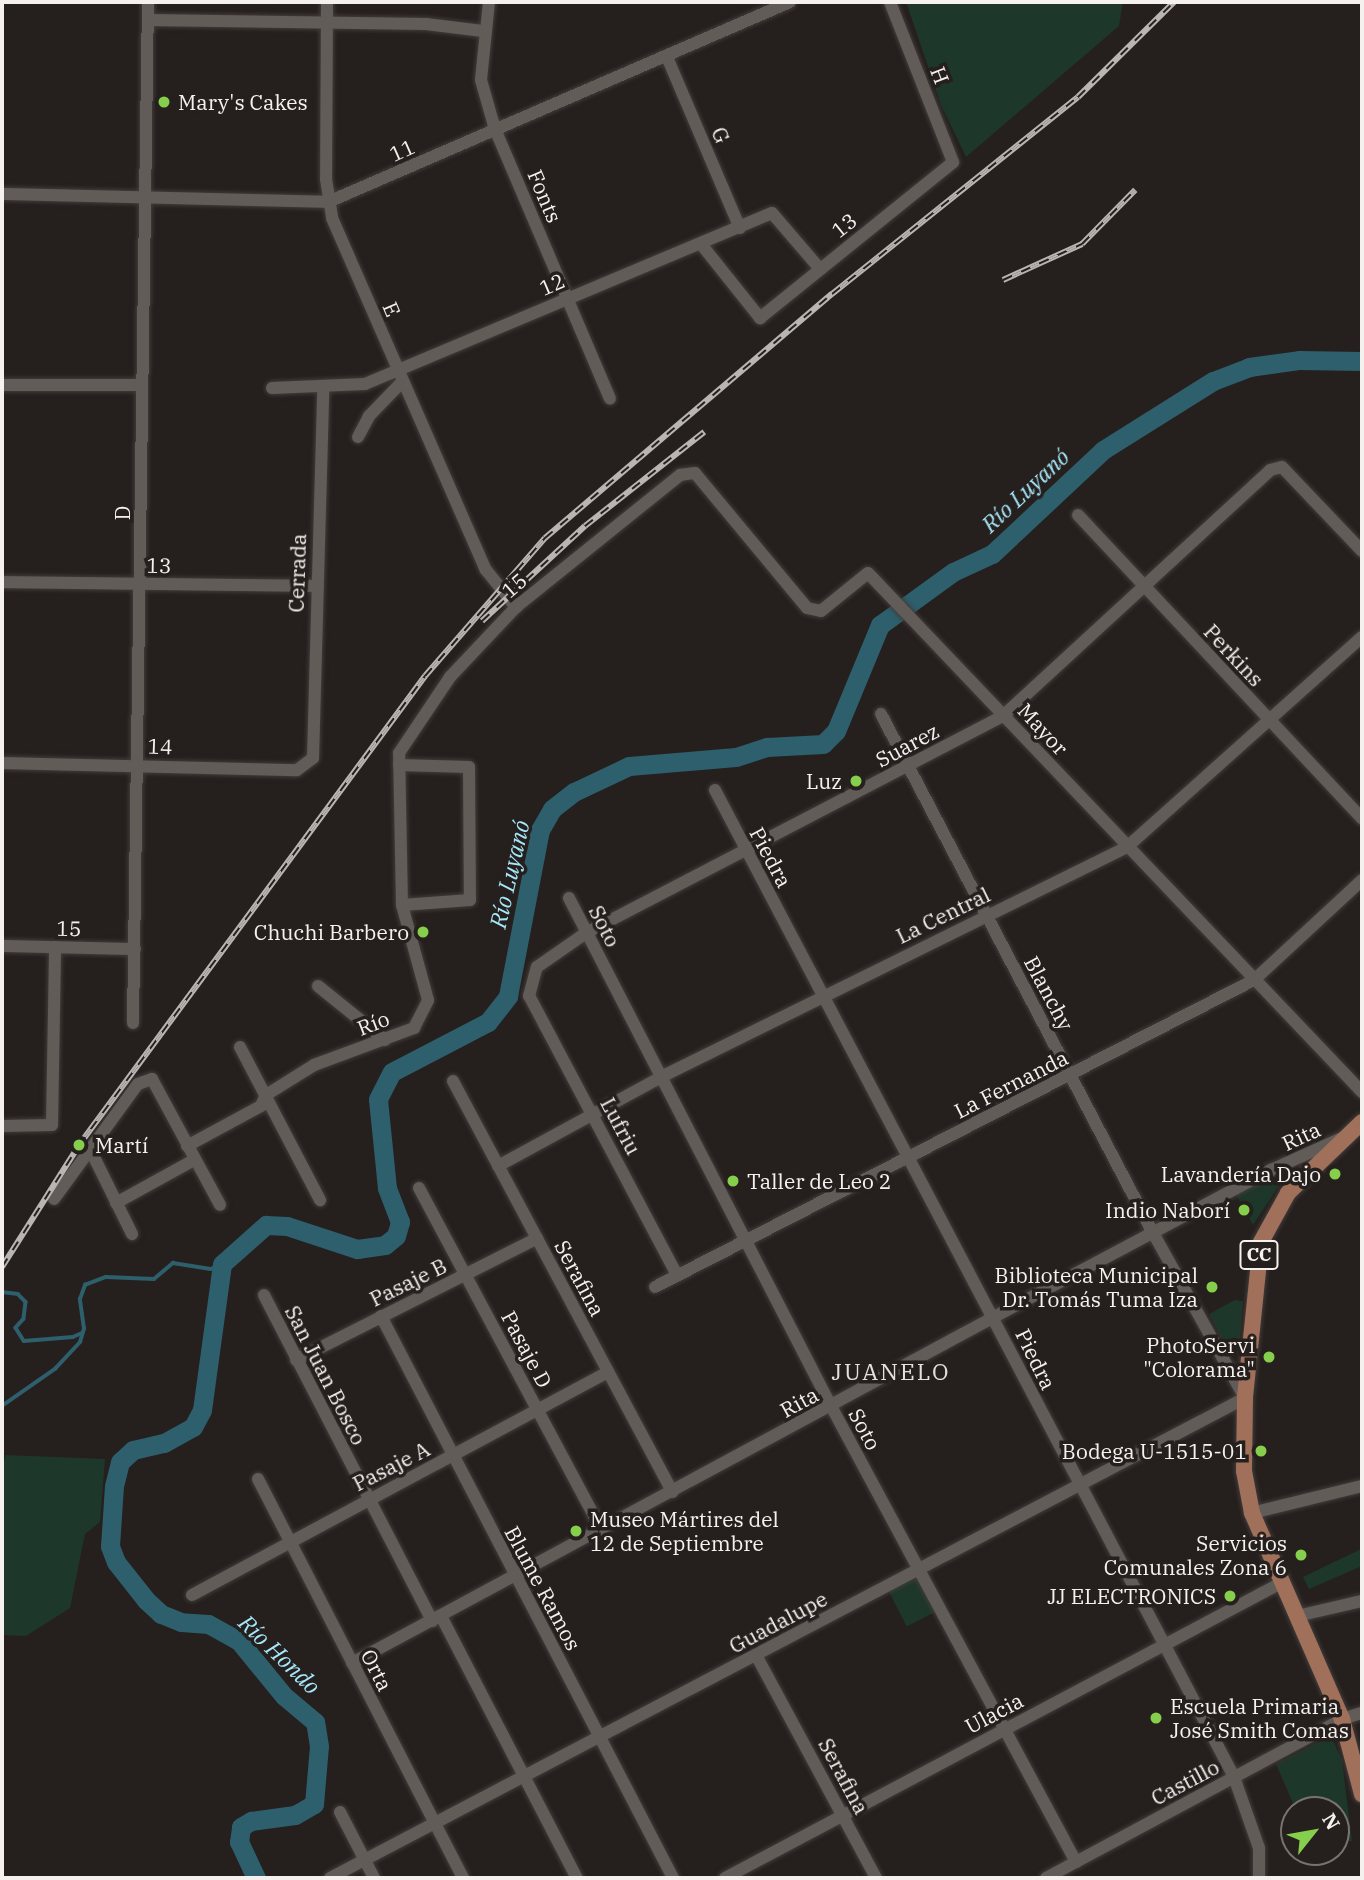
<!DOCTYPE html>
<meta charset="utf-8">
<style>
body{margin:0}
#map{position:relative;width:1364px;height:1880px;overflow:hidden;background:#251f1d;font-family:"IBM Plex Serif",serif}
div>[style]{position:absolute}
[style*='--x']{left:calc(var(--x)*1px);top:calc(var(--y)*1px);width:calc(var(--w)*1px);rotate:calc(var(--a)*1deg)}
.green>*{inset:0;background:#1e372b;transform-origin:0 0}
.stream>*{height:3.5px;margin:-1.75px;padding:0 1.75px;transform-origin:1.75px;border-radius:1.75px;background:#2d5f6d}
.river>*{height:19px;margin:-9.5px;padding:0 9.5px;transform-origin:9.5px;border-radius:9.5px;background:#2d5f6d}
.roads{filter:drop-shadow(0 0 2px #413c3a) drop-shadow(0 0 2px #413c3a)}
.minor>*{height:12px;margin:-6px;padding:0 6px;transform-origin:6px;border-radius:6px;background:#625c59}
.major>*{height:16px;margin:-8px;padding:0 8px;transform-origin:8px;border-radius:8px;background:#a0705a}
.rail>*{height:6px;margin-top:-3px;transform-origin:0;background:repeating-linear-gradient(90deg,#251f1d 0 10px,#b9b5b3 0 20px);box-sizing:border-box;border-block:2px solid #b9b5b3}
.dots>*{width:19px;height:19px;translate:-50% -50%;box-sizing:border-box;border:4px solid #251f1d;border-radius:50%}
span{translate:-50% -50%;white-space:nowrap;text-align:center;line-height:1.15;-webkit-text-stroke:7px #251f1d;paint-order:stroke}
.shield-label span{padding:2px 5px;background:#251f1d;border:2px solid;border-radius:5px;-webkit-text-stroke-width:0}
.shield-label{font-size:19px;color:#f5f1ef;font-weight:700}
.street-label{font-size:21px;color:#f5f1ef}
.poi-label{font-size:21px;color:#f5f1ef}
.left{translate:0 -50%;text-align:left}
.right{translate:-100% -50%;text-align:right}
.water-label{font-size:23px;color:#a6e8fb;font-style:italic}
.neighbourhood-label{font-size:23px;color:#e8e0dc;letter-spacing:2px}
.frame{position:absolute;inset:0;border:4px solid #f5f1ef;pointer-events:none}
.north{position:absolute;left:1280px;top:1796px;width:70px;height:70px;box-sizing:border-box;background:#251f1d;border:2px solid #787371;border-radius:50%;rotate:59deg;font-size:19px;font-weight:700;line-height:28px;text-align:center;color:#f5f1ef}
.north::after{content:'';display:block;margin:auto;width:24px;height:32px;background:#85cf4c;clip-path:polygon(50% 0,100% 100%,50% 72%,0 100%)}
</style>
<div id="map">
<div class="green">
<div style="clip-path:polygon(906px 2px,1123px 2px,1119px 26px,966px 157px,941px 105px)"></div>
<div style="clip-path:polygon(1272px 1174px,1280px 1184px,1253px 1225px,1235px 1193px)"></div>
<div style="clip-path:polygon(1235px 1300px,1243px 1301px,1239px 1352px,1231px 1357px,1209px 1314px)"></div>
<div style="clip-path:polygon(6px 1455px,105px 1459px,100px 1522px,85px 1534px,70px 1608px,26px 1636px,2px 1635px,2px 1466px)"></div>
<div style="clip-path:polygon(1361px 1549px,1362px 1566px,1309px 1589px,1303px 1577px)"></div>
<div style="left:917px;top:1574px;width:42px;height:33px;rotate:63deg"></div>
<div style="clip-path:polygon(1331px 1736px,1342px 1760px,1352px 1841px,1336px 1843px,1336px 1810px,1296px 1810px,1276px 1764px)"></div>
</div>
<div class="stream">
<div style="--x:2;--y:1292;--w:16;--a:7"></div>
<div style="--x:18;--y:1294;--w:11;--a:45"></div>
<div style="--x:26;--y:1302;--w:17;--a:97"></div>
<div style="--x:24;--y:1319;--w:12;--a:132"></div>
<div style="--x:16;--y:1328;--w:15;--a:58"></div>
<div style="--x:24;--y:1341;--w:49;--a:-4.7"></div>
<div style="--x:73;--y:1337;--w:10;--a:-24"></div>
<div style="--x:2;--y:1406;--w:65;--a:-34.9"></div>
<div style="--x:55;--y:1369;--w:37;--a:-47"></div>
<div style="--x:80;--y:1342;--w:14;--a:-73"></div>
<div style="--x:84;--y:1329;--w:30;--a:-98"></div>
<div style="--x:80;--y:1299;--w:15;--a:-70"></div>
<div style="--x:85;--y:1285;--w:22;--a:-21"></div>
<div style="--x:106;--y:1277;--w:48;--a:2.4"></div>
<div style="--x:154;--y:1279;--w:25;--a:-40"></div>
<div style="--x:173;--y:1263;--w:38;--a:9"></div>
<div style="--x:211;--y:1269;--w:12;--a:-24"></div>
</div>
<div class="river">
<div style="--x:256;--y:1878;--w:40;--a:-115"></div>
<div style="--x:239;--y:1842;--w:15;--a:-82"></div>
<div style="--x:241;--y:1827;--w:12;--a:-31"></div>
<div style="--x:251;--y:1821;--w:44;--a:-7.8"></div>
<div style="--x:295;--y:1815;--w:22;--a:-30"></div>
<div style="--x:314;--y:1804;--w:58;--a:-85.1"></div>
<div style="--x:319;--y:1746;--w:24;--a:-99"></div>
<div style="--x:315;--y:1722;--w:40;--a:-140"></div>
<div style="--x:284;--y:1696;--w:71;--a:-129.3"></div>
<div style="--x:239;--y:1641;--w:35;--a:-151"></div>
<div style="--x:208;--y:1624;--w:27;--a:-176"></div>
<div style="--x:181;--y:1622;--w:22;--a:-158"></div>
<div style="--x:161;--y:1614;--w:21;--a:-137"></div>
<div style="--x:146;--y:1600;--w:48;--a:-128.3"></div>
<div style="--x:116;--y:1562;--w:17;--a:-111"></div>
<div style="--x:110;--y:1546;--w:60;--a:-86.2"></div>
<div style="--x:114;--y:1486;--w:25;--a:-76"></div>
<div style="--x:120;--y:1462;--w:18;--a:-43"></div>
<div style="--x:133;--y:1450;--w:32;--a:-13"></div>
<div style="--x:164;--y:1443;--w:33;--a:-29"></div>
<div style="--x:193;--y:1427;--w:19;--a:-62"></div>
<div style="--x:202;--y:1410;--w:147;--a:-82.2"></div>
<div style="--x:222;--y:1264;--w:59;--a:-41.6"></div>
<div style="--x:266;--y:1225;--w:21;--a:3"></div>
<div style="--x:287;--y:1226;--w:74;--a:18.2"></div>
<div style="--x:357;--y:1249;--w:28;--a:-8"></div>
<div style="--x:385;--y:1245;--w:14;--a:-39"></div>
<div style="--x:396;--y:1236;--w:15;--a:-74"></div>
<div style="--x:400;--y:1222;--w:36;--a:-111"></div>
<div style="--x:387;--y:1188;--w:89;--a:-95.8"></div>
<div style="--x:378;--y:1099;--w:30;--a:-63"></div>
<div style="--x:392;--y:1072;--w:108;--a:-27.5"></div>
<div style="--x:488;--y:1022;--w:33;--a:-52"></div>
<div style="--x:508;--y:996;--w:169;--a:-79.1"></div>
<div style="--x:540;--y:830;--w:24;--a:-60"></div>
<div style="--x:552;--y:809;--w:28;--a:-38"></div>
<div style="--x:574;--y:792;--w:61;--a:-25.3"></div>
<div style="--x:629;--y:766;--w:107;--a:-4.8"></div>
<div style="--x:736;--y:757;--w:33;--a:-18"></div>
<div style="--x:767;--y:747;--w:56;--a:-3.1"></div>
<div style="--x:823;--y:744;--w:18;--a:-45"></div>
<div style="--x:836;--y:731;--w:115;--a:-67.5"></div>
<div style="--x:880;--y:625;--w:90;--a:-36"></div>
<div style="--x:953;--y:572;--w:43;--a:-24.8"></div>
<div style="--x:992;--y:554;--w:152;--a:-43.1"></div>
<div style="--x:1103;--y:450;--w:130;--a:-32.1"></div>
<div style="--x:1213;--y:381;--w:39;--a:-21"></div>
<div style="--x:1249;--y:367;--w:50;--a:-8"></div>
<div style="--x:1299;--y:360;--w:63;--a:0.9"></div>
</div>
<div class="roads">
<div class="minor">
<div style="--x:327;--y:2;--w:177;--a:90.3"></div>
<div style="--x:326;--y:179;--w:39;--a:81"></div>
<div style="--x:332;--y:218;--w:384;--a:66.4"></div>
<div style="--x:486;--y:570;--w:48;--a:51"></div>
<div style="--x:489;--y:2;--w:78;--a:95.9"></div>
<div style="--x:481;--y:80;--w:51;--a:74.1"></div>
<div style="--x:495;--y:129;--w:293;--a:66.9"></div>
<div style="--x:148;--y:20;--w:278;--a:0.8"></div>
<div style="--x:426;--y:24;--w:57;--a:7"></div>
<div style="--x:667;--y:57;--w:186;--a:66.9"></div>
<div style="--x:2;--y:194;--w:326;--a:1.4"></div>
<div style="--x:328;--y:202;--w:503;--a:-23.41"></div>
<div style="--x:701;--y:244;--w:95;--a:51.4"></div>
<div style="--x:760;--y:318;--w:248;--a:-38.9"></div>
<div style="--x:953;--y:162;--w:172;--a:-111.5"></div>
<div style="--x:2;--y:385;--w:140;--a:0"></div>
<div style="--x:272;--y:388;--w:93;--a:-2.5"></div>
<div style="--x:365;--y:384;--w:441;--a:-22.8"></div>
<div style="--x:772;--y:213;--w:74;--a:49.4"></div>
<div style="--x:358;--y:437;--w:24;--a:-62"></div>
<div style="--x:369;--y:416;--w:47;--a:-45.9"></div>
<div style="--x:1078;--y:515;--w:416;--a:46.9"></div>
<div style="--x:2;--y:582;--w:313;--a:0.7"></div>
<div style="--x:2;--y:763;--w:295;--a:1.4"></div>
<div style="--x:297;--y:770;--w:20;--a:-37"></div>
<div style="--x:313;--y:758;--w:369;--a:-88.4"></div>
<div style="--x:399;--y:765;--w:70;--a:1.6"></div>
<div style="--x:469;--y:767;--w:133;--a:89.6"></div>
<div style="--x:470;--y:900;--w:68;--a:175.8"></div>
<div style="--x:715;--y:790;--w:1115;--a:62.26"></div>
<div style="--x:1234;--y:1777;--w:75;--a:70.6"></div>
<div style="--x:1259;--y:1848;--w:30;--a:90"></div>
<div style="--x:569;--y:898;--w:572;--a:62.72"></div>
<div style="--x:831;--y:1406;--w:518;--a:61.75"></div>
<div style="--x:2;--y:946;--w:133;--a:1.3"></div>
<div style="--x:318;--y:986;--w:86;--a:38.9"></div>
<div style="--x:133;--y:1023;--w:1021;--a:-89.16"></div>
<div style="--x:240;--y:1047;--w:173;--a:62.4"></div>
<div style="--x:453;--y:1081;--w:466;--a:61.9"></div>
<div style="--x:2;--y:1126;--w:50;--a:-1.1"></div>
<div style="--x:52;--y:1125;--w:178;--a:-89"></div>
<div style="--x:187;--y:1146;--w:84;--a:-28.4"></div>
<div style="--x:261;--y:1106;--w:12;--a:-66"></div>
<div style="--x:266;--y:1095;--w:57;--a:-32"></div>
<div style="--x:314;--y:1065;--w:107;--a:-20.3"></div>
<div style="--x:414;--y:1028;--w:31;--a:-63"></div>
<div style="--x:428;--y:1000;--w:98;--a:-105.3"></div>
<div style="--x:402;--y:905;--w:152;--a:-91.1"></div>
<div style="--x:399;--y:753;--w:92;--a:-56.1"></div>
<div style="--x:450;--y:677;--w:96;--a:-46.7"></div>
<div style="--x:516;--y:607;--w:211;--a:-38.8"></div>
<div style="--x:680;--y:475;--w:15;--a:-8"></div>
<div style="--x:695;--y:473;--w:175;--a:50.3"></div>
<div style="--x:807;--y:608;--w:14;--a:12"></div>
<div style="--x:821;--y:611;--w:60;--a:-39"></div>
<div style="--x:868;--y:573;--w:717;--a:46.41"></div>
<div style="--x:90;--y:1149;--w:95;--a:63.7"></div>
<div style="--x:498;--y:1166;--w:186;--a:-28.6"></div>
<div style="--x:661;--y:1077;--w:520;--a:-26.27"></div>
<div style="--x:1127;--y:847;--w:315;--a:-41.8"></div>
<div style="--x:419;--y:1188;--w:387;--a:61.9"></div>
<div style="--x:54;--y:1199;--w:142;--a:-53.9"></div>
<div style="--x:138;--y:1084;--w:15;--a:-20"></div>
<div style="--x:152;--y:1079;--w:143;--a:61.6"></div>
<div style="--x:116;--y:1203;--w:89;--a:-28.9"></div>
<div style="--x:677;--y:1275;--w:316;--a:-117.9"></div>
<div style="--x:529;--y:996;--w:30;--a:-75"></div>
<div style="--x:537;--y:967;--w:60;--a:-34.8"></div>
<div style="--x:586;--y:933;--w:471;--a:-27.5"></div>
<div style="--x:1004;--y:715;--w:362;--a:-42.6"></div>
<div style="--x:1270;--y:470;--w:12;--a:-14"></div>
<div style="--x:1282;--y:467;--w:116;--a:46.4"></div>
<div style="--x:655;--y:1287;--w:673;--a:-27.14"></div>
<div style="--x:1254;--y:980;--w:147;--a:-42.8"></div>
<div style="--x:264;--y:1295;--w:367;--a:62.7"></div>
<div style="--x:381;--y:1316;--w:633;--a:62.54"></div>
<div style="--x:296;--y:1360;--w:270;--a:-26.8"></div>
<div style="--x:258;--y:1479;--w:449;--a:62.8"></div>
<div style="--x:1252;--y:1513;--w:113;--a:-13.8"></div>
<div style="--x:192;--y:1595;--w:472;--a:-28.2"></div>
<div style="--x:441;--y:1616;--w:295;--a:62.6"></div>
<div style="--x:1297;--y:1616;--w:67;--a:-13"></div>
<div style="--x:756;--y:1655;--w:253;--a:61.7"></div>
<div style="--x:352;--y:1663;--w:729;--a:-28.32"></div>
<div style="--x:994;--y:1317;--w:314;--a:-28"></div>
<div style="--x:1271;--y:1170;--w:76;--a:-24.2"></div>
<div style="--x:340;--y:1812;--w:74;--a:62.7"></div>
<div style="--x:330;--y:1878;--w:1033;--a:-27.68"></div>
<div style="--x:1245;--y:1398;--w:189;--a:-119.1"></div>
<div style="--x:1153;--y:1233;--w:586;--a:-117.66"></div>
<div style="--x:725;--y:1878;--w:629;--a:-27.95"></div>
<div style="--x:1046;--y:1878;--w:336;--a:-28.2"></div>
<div style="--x:1342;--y:1719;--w:21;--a:-17"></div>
</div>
<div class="major">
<div style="--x:1362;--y:1122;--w:103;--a:136.2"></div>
<div style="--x:1288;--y:1193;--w:56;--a:118.9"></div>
<div style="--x:1261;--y:1242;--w:157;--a:95.9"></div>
<div style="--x:1245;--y:1398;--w:73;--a:90.8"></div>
<div style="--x:1244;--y:1471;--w:43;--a:79.2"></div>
<div style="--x:1252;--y:1513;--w:225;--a:66.4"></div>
<div style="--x:1342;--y:1719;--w:78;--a:75.1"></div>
</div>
</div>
<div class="rail">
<div style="--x:1003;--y:280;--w:87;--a:-24.5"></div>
<div style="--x:1082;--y:244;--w:76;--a:-45.5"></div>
<div style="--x:482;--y:621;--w:140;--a:-42.7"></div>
<div style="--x:585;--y:526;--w:152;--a:-38.3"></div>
<div style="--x:2;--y:1267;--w:144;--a:-57.7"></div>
<div style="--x:79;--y:1145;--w:583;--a:-53.58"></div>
<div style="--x:425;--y:676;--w:183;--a:-49"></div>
<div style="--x:545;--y:538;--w:377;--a:-40.4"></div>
<div style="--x:832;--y:294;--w:315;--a:-38.7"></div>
<div style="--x:1078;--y:97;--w:135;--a:-44.7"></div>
</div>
<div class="dots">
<div style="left:164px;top:102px;background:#85cf4c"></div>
<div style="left:856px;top:781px;background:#85cf4c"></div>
<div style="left:423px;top:932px;background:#85cf4c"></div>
<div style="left:79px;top:1145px;background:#85cf4c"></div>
<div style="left:1335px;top:1174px;background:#85cf4c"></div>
<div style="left:733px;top:1181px;background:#85cf4c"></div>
<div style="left:1244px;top:1210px;background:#85cf4c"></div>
<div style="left:1212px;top:1287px;background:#85cf4c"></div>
<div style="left:1269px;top:1357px;background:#85cf4c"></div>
<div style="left:1261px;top:1451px;background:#85cf4c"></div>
<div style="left:576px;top:1531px;background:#85cf4c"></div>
<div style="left:1301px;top:1555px;background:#85cf4c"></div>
<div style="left:1230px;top:1596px;background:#85cf4c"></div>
<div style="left:1156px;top:1718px;background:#85cf4c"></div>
</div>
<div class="shield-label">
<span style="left:1259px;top:1255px">CC</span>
</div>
<div class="street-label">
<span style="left:940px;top:75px;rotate:69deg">H</span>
<span style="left:721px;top:135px;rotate:67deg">G</span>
<span style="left:402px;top:150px;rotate:-24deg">11</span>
<span style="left:545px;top:196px;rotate:67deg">Fonts</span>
<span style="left:844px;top:225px;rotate:-39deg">13</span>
<span style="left:552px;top:284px;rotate:-23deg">12</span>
<span style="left:392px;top:309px;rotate:67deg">E</span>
<span style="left:122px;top:513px;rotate:-90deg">D</span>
<span style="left:159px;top:565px;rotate:1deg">13</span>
<span style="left:297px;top:573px;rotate:-88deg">Cerrada</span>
<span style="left:514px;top:585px;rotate:-41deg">15</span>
<span style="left:1234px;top:655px;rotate:47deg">Perkins</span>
<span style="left:1043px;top:729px;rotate:47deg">Mayor</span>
<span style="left:907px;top:745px;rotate:-28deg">Suarez</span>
<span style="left:160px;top:746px;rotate:2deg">14</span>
<span style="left:771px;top:857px;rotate:62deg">Piedra</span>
<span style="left:943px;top:915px;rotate:-26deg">La Central</span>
<span style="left:605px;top:926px;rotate:63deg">Soto</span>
<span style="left:69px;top:928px;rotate:1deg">15</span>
<span style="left:1049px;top:993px;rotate:62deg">Blanchy</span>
<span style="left:373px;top:1023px;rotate:-21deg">Río</span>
<span style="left:1011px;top:1084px;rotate:-27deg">La Fernanda</span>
<span style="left:621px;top:1126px;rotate:62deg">Lufriu</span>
<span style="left:1301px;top:1136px;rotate:-25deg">Rita</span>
<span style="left:580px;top:1278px;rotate:62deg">Serafina</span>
<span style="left:408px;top:1282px;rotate:-26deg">Pasaje B</span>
<span style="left:527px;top:1349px;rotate:62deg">Pasaje D</span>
<span style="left:1036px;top:1359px;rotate:64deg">Piedra</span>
<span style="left:326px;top:1375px;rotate:63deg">San Juan Bosco</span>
<span style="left:799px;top:1402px;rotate:-29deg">Rita</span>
<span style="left:865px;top:1429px;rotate:62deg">Soto</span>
<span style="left:391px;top:1466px;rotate:-27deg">Pasaje A</span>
<span style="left:543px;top:1588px;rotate:62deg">Blume Ramos</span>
<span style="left:778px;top:1622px;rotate:-28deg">Guadalupe</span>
<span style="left:377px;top:1670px;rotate:63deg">Orta</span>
<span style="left:994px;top:1713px;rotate:-28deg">Ulacia</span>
<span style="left:844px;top:1776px;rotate:62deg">Serafina</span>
<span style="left:1185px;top:1782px;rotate:-28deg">Castillo</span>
</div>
<div class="poi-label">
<span class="left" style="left:178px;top:102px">Mary's Cakes</span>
<span class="right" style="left:842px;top:781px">Luz</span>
<span class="right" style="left:409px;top:932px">Chuchi Barbero</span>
<span class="left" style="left:95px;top:1145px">Martí</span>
<span class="right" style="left:1321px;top:1174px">Lavandería Dajo</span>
<span class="left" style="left:747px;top:1181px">Taller de Leo 2</span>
<span class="right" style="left:1230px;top:1210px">Indio Naborí</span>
<span class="right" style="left:1198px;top:1287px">Biblioteca Municipal<br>Dr. Tomás Tuma Iza</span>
<span class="right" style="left:1255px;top:1357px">PhotoServi<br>"Colorama"</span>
<span class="right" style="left:1247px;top:1451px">Bodega U-1515-01</span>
<span class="left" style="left:590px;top:1531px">Museo Mártires del<br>12 de Septiembre</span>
<span class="right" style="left:1287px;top:1555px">Servicios<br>Comunales Zona 6</span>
<span class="right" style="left:1216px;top:1596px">JJ ELECTRONICS</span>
<span class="left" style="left:1170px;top:1718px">Escuela Primaria<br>José Smith Comas</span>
</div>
<div class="water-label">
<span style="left:1025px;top:490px;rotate:-43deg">Río Luyanó</span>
<span style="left:509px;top:874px;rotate:-77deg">Río Luyanó</span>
<span style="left:280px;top:1654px;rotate:44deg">Río Hondo</span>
</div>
<div class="neighbourhood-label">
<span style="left:891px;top:1371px">JUANELO</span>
</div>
<div class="frame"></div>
<div class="north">N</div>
</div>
